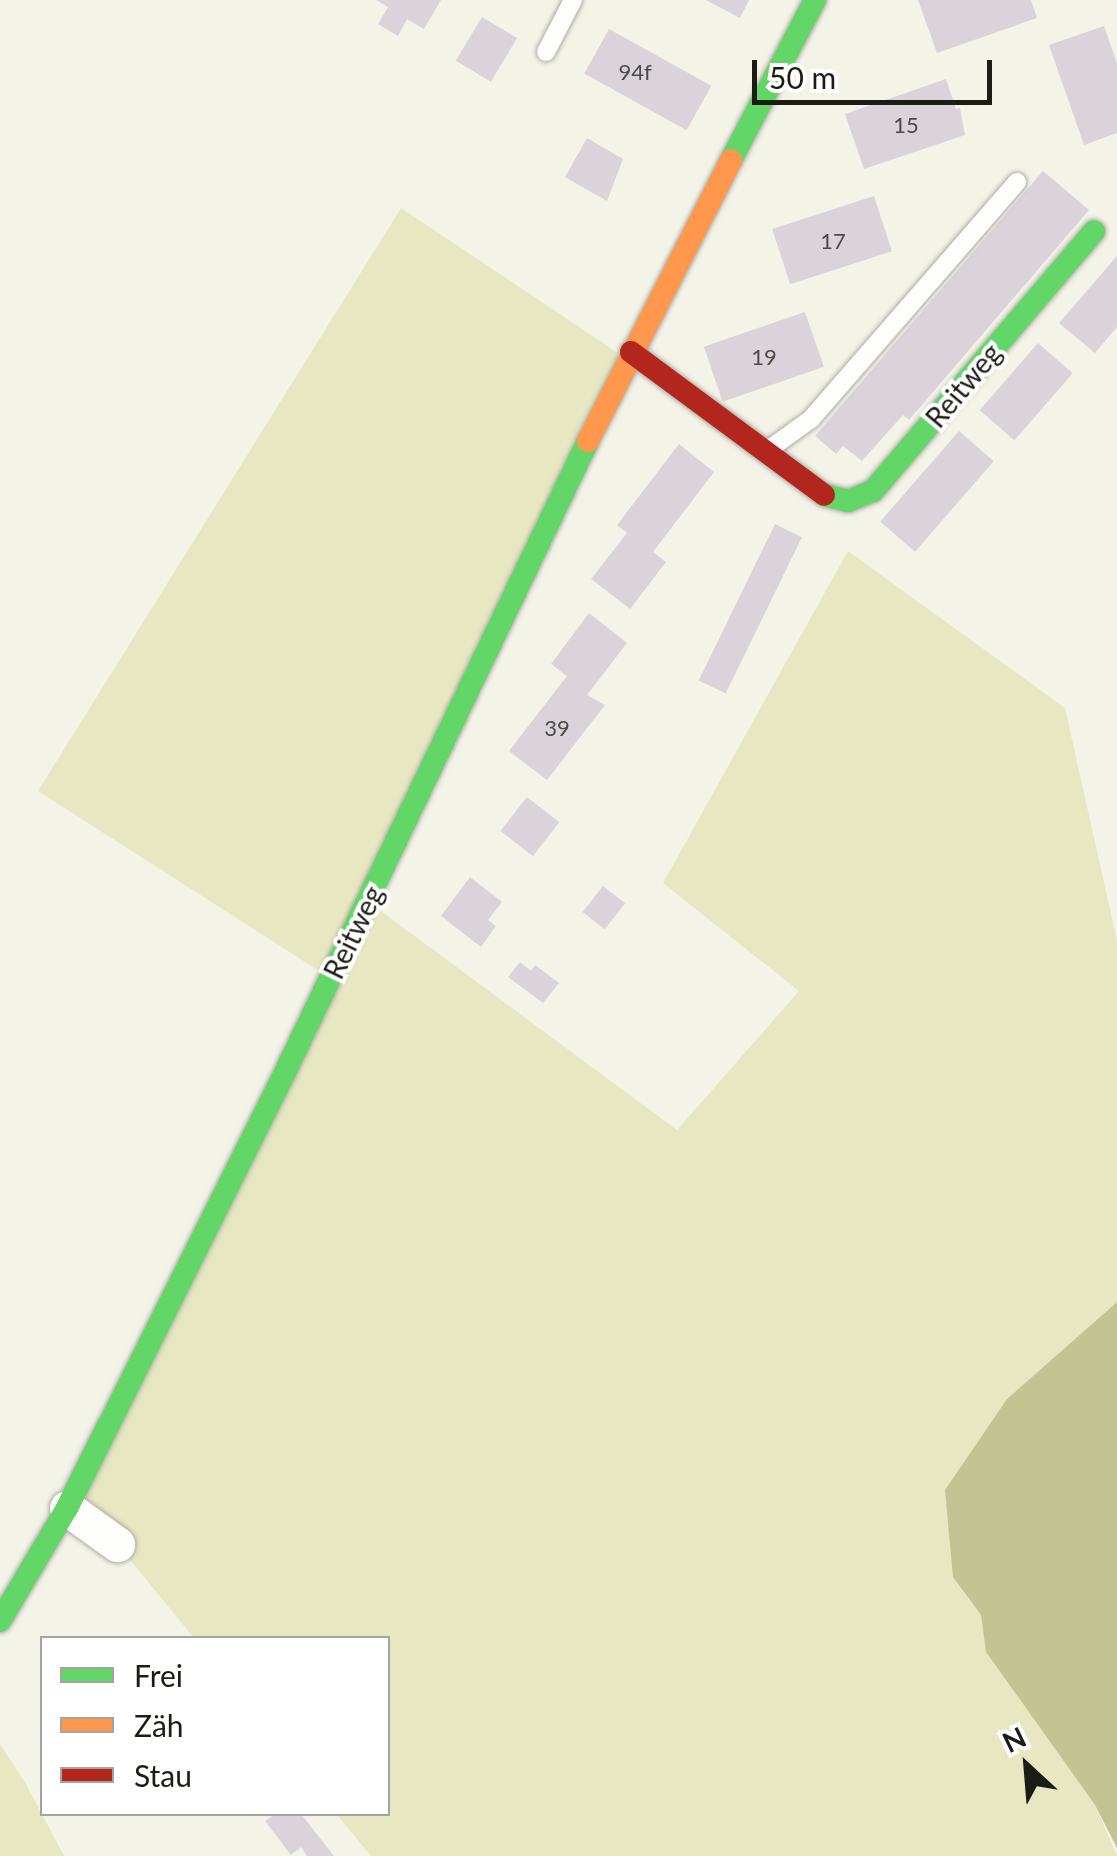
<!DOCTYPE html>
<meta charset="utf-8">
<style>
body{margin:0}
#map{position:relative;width:1117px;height:1856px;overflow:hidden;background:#f3f3e8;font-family:Lato,sans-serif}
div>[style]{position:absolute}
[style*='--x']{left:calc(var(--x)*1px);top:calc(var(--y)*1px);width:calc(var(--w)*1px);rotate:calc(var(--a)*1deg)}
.green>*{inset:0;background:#e7e8c2}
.water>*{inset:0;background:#c3c394}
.building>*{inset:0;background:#dad4da;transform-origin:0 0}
.roads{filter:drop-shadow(0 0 2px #adada5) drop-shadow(0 0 2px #adada5)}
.lane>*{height:18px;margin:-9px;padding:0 9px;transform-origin:9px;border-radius:9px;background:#fdfdfc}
.street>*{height:35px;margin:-17.5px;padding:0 17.5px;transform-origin:17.5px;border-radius:17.5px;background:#fdfdfc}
.fast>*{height:22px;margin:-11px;padding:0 11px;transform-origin:11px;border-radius:11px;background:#63d668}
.slow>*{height:22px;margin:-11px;padding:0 11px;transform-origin:11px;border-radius:11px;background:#ff974d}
.jam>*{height:22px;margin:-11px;padding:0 11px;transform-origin:11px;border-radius:11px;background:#b3261e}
span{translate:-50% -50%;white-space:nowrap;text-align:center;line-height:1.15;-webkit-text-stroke:8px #fff;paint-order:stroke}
.number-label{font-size:22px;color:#4b4a46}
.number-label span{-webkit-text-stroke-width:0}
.street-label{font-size:28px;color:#1b1c14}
.legend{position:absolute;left:40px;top:1636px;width:350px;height:180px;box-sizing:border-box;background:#fff;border:2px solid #a4a4a1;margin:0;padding:12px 18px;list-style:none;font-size:30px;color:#1b1c14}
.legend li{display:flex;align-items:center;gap:20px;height:50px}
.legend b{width:50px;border:2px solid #a4a4a1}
.north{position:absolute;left:977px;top:1716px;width:100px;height:100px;-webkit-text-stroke:8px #fff;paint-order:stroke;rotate:334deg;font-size:28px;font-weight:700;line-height:40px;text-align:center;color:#1b1c14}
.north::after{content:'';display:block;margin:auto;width:35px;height:45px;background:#1b1c14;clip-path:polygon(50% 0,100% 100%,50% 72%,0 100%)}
.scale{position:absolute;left:752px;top:60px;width:240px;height:45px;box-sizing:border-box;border:5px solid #1b1c14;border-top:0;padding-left:12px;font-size:30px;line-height:35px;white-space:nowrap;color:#1b1c14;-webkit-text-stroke:8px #fff;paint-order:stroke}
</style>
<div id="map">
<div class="green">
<div style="clip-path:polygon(401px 208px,630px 361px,370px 903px,677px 1130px,799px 991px,663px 883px,848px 551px,1065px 708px,1117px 941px,1117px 1302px,1007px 1399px,953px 1577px,981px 1615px,986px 1652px,1095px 1805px,1117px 1856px,371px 1856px,336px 1814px,388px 1814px,388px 1638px,194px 1638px,117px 1544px,67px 1508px,330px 978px,38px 791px)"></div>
<div style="clip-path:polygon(0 1744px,26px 1784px,64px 1856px,0 1856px)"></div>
</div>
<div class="water">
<div style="clip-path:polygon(1117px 1302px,1117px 1848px,1095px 1805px,986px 1652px,981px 1615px,953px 1577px,945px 1490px,1007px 1399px)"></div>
</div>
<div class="building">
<div style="clip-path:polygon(376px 0,441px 0,424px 29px,407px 19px,398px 36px,378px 24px,388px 7px)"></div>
<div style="clip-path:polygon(706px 0,749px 0,740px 18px)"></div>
<div style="clip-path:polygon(918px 0,1031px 0,1037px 18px,937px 53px)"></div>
<div style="left:482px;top:17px;width:41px;height:51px;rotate:31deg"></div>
<div style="clip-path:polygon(1104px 26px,1117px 63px,1117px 133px,1084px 145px,1049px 45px)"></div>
<div style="left:609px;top:29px;width:117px;height:51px;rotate:29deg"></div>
<div style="clip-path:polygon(946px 79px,956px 109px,960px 108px,965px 135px,864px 169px,845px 114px)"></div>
<div style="clip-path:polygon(587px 138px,623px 159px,607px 201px,565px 177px)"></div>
<div style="clip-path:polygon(1043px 171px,1089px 210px,909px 420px,903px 415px,862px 461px,843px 446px,836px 454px,815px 436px)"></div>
<div style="left:874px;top:196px;width:58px;height:107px;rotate:72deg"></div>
<div style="clip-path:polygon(1117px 256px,1117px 327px,1095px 353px,1059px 323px)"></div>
<div style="left:805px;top:312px;width:58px;height:107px;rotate:71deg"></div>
<div style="left:1038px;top:343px;width:46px;height:89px;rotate:41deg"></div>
<div style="left:959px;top:431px;width:46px;height:120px;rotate:41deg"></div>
<div style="clip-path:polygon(679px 444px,714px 472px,653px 552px,666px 562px,630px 609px,591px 579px,627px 533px,617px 525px)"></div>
<div style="left:775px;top:524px;width:30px;height:174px;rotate:26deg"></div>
<div style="clip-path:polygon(589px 613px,627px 643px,587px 695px,605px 705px,547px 780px,509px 751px,567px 676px,551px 664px)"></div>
<div style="left:527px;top:797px;width:41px;height:43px;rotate:38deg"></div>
<div style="clip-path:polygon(470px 877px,502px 902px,488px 920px,496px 926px,481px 947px,441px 916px)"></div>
<div style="left:603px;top:886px;width:28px;height:33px;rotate:38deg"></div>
<div style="clip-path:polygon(520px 962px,531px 971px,535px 965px,559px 983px,543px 1003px,508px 977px)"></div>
<div style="clip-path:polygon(275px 1814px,301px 1814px,334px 1856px,307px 1856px,301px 1847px,291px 1855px,265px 1821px)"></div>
</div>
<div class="roads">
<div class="lane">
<div style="--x:546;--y:52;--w:59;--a:-62.6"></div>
<div style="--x:768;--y:450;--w:53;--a:-35.8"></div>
<div style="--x:811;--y:419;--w:314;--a:-49"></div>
</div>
<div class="street">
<div style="--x:67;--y:1508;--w:62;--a:35.8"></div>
</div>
<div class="fast">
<div style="--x:731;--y:160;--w:181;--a:-62.3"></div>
<div style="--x:824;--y:495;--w:25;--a:14"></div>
<div style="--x:848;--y:501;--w:27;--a:-22"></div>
<div style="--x:873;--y:491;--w:341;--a:-49.6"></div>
<div style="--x:0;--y:1621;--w:131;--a:-59.3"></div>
<div style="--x:67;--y:1508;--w:494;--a:-63.4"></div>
<div style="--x:288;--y:1066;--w:693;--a:-64.36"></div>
</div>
<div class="slow">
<div style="--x:588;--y:441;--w:315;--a:-63"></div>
</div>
<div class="jam">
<div style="--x:631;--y:352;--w:240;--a:36.5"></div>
</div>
</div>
<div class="number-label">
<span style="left:635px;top:72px">94f</span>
<span style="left:906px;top:125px">15</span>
<span style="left:833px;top:241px">17</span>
<span style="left:764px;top:357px">19</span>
<span style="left:557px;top:728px">39</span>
</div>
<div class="street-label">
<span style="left:963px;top:385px;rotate:-50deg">Reitweg</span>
<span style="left:353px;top:932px;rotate:-64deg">Reitweg</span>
</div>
<ul class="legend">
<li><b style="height:12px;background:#63d668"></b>Frei</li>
<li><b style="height:12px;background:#ff974d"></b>Zäh</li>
<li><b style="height:12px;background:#b3261e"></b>Stau</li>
</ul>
<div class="north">N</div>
<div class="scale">50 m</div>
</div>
